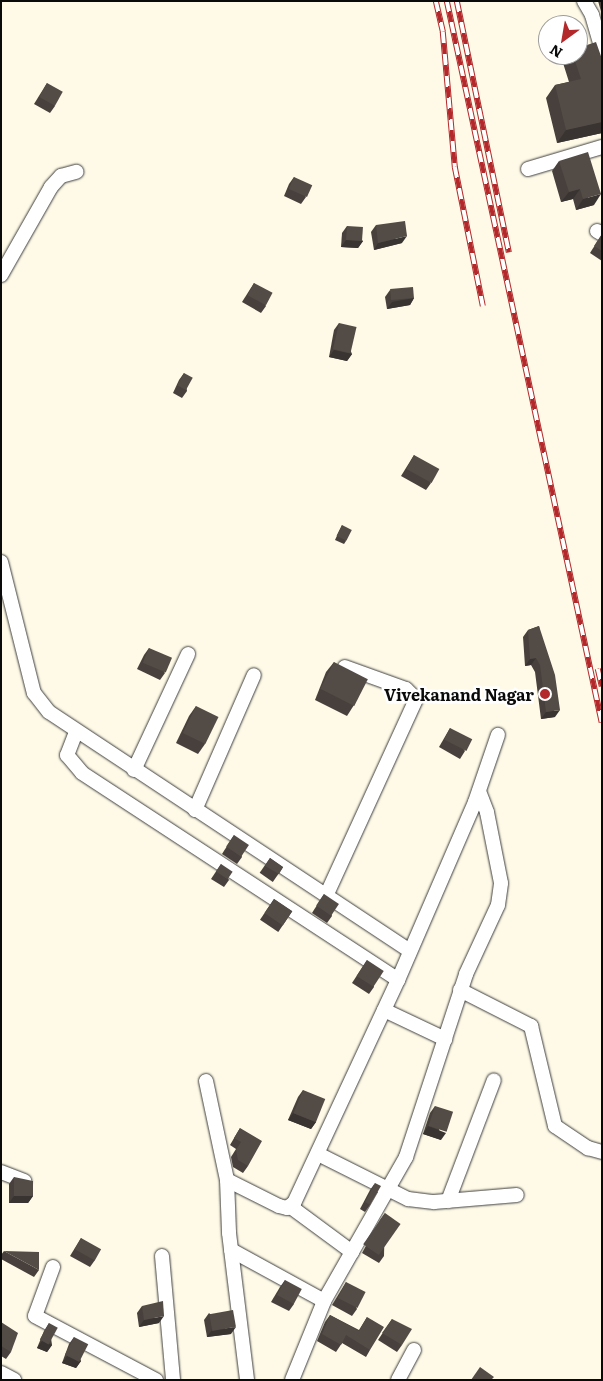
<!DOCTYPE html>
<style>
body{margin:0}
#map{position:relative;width:603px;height:1381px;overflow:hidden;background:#fefae7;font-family:Literata,serif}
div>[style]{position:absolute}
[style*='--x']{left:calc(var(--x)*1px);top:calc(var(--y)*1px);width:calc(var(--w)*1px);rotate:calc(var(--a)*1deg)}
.roads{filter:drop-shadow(0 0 1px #3d3d3d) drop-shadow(0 0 1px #3d3d3d)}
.street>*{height:14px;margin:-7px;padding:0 7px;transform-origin:7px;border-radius:7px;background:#fff}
.rail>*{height:5.5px;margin-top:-2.75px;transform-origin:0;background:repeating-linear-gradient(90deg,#fff 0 11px,#b3282a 0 22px);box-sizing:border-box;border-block:1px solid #b3282a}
.wall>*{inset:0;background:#47403c;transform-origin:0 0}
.shaded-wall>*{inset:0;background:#393431}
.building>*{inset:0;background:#524b46;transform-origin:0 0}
.dots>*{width:14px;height:14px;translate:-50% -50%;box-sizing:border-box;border:2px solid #fff;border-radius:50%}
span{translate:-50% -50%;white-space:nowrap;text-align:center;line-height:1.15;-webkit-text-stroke:5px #fff;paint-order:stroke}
.poi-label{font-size:16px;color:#0a0a0a;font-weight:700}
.right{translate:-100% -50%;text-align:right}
.frame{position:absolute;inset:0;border:2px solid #0a0a0a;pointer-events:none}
.north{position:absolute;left:538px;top:15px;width:50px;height:50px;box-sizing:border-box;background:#fff;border:1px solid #9d9d9d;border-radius:50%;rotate:212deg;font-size:14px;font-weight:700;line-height:20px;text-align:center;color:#0a0a0a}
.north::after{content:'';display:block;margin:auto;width:18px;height:22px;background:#b3282a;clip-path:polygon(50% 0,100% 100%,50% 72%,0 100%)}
</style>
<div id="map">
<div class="roads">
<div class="street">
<div style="--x:584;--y:1;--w:16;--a:60"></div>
<div style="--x:592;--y:15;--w:37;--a:74"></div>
<div style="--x:528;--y:169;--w:77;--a:-16.6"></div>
<div style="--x:597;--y:231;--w:6;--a:31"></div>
<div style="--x:1;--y:275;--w:101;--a:-60.4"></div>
<div style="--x:51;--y:187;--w:15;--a:-48"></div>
<div style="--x:61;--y:176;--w:16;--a:-15"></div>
<div style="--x:1;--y:562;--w:135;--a:75.9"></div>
<div style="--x:34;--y:693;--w:24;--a:52"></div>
<div style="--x:49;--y:712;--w:433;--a:33.5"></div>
<div style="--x:76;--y:732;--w:25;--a:111"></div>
<div style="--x:67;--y:755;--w:23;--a:50"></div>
<div style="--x:82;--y:773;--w:378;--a:33.2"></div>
<div style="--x:134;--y:770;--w:128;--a:-65"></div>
<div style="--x:195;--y:810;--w:147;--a:-66.4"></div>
<div style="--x:326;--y:896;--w:217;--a:-65.4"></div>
<div style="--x:416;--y:699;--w:14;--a:-135"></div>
<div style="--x:406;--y:689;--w:65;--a:-160.2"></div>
<div style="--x:460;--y:990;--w:80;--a:26.9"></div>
<div style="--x:531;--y:1026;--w:103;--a:76.5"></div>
<div style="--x:555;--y:1126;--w:40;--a:34"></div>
<div style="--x:588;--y:1148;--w:15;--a:16"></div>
<div style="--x:384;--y:1010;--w:68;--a:25.4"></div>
<div style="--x:206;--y:1081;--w:101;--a:78"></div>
<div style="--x:227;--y:1180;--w:53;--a:87.8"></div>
<div style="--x:229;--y:1233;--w:148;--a:83"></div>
<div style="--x:318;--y:1154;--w:101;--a:26.6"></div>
<div style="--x:408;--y:1199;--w:26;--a:7"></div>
<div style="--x:434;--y:1202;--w:83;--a:-4.8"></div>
<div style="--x:1;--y:1172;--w:25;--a:21"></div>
<div style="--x:227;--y:1180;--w:58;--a:26.6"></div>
<div style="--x:279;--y:1206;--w:8;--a:14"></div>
<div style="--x:287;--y:1208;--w:9;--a:-36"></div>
<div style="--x:294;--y:1203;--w:246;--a:-65"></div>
<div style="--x:398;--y:980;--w:194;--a:-66.6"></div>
<div style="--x:475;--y:802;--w:71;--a:-71.1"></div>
<div style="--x:448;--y:1201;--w:129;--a:-69.2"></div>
<div style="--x:291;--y:1207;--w:76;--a:36.4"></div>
<div style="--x:231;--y:1250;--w:106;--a:28.7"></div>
<div style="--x:162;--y:1256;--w:124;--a:84.9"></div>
<div style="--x:53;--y:1267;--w:52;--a:110.2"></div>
<div style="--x:35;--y:1316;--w:137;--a:27.9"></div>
<div style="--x:1;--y:1373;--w:15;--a:28"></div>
<div style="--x:292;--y:1380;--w:85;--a:-67.9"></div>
<div style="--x:324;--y:1301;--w:166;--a:-60.3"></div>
<div style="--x:406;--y:1157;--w:193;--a:-71.8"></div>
<div style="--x:466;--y:974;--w:76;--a:-65.1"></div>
<div style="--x:498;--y:905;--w:22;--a:-82"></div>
<div style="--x:501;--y:883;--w:72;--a:-101.2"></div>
<div style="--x:487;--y:812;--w:22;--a:-111"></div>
<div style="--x:398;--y:1380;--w:34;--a:-62"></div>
</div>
</div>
<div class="rail">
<div style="--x:436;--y:1;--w:32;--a:77"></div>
<div style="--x:443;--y:32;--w:136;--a:84.9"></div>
<div style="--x:455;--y:167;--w:142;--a:78.6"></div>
<div style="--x:447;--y:1;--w:738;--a:77.88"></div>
<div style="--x:457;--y:1;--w:257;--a:78.3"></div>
<div style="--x:598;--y:669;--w:18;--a:77"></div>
</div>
<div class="wall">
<div style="clip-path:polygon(598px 1px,602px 1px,602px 15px)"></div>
<div style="clip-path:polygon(568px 55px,578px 55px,602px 59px,602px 133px,557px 143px,546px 98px,555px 85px,569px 82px,563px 63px)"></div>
<div style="clip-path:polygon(47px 83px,55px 106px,50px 113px,34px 104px)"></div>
<div style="clip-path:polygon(559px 161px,594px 205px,576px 210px,573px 199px,561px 202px,552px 171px)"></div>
<div style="clip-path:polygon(294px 177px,306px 197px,301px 204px,284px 196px,289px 184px)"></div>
<div style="clip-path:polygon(376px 225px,402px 243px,374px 250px,371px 232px)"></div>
<div style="clip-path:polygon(347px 226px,363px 241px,358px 248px,341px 247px,342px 233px)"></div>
<div style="clip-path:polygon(602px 234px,602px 261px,590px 253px)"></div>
<div style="clip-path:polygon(254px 283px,266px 306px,261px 313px,242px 302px)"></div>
<div style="clip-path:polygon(390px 290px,414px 298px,410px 305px,387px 309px,385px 297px)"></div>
<div style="clip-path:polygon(339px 323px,352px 354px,347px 361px,329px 357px,334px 330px)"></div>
<div style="clip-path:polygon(184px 373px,187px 391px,182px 398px,173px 393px,179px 380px)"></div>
<div style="clip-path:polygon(414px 455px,431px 483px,426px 490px,401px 476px)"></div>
<div style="clip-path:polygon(342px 525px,346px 541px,344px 544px,335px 540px)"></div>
<div style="clip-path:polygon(539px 626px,555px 717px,541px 719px,535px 672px,531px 665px,525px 666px,523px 637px,528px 630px)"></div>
<div style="clip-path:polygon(149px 648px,165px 673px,160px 680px,137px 669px,144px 655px)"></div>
<div style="clip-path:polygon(334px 662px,354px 705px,347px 716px,315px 700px,326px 672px)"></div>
<div style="clip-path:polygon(196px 706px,205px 744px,198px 754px,176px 743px,189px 716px)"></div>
<div style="clip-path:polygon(450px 728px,465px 751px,460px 759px,439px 747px)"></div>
<div style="clip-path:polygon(234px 835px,242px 857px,237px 864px,222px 854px)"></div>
<div style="left:270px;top:858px;width:16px;height:18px;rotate:35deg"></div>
<div style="clip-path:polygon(221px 864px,229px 880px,224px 887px,211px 879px)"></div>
<div style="clip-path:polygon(324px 894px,332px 916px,327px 923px,312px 913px)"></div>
<div style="left:274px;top:899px;width:22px;height:25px;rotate:34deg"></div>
<div style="clip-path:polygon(367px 960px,374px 987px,369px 994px,352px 983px)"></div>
<div style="clip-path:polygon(303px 1090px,316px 1122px,311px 1129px,288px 1120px,298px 1097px)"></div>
<div style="clip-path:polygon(435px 1106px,441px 1140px,423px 1134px,430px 1113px)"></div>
<div style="clip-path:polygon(240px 1128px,248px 1166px,243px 1173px,233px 1167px,231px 1157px,236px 1149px,230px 1145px)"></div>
<div style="clip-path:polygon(14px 1177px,33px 1196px,28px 1203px,9px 1203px,9px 1184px)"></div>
<div style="clip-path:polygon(375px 1183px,370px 1205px,365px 1212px,360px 1209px,370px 1190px)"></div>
<div style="clip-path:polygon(385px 1213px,384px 1256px,379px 1263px,362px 1253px,380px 1220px)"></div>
<div style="clip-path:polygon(81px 1238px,95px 1260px,90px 1267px,70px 1256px)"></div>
<div style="clip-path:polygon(4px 1251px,39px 1270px,34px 1277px,1px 1259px,1px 1255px)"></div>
<div style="clip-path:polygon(285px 1280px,294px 1304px,289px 1311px,271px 1302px,280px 1287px)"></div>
<div style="clip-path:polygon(346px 1282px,357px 1309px,352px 1316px,332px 1305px)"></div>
<div style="clip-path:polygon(142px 1306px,159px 1323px,139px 1327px,137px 1313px)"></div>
<div style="clip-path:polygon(209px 1313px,231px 1334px,207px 1337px,204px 1320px)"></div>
<div style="clip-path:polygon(330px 1315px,359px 1330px,367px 1317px,370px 1350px,366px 1357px,342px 1343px,336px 1352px,317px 1341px,325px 1322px)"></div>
<div style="clip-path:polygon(392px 1319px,402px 1345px,397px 1352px,378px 1340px)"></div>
<div style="clip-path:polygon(1px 1322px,11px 1352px,6px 1359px,1px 1356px)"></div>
<div style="clip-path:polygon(49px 1323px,52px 1345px,47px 1352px,37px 1348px,44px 1331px)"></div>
<div style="clip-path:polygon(74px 1337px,81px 1361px,76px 1368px,62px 1363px,69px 1344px)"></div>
</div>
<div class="shaded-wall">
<div style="clip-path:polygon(602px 122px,602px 133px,557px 143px,566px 130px)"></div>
<div style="clip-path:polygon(580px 189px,573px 199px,561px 202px,569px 192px)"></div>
<div style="clip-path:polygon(601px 194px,594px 205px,576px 210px,583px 199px)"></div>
<div style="clip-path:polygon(407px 236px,402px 243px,374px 250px,378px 243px)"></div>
<div style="clip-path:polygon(346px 240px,363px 241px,358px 248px,341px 247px)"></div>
<div style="clip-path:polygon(414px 298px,410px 305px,387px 309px,392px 302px)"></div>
<div style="clip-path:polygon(334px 350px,352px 354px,347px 361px,329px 357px)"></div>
<div style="clip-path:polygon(536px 658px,531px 665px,525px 666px,530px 659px)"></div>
<div style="clip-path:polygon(560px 710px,555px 717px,541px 719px,546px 712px)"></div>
<div style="clip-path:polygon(293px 1113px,316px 1122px,311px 1129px,288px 1120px)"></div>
<div style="clip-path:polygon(428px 1126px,446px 1133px,441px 1140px,423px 1134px)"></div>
<div style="clip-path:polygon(14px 1196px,33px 1196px,28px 1203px,9px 1203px)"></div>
<div style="clip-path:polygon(164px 1316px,159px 1323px,139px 1327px,144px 1320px)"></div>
<div style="clip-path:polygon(236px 1327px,231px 1334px,207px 1337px,212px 1330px)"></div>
<div style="clip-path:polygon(42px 1341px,52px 1345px,47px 1352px,37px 1348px)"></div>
<div style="clip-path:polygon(67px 1356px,81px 1361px,76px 1368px,62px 1363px)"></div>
</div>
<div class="building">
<div style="clip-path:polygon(596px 42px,602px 59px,602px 122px,566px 130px,555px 85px,581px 79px,573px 55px,578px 55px,578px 48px)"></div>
<div style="left:47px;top:83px;width:18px;height:16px;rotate:29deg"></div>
<div style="clip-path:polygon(588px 152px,601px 194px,583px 199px,580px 189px,569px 192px,559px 161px)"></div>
<div style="left:294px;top:177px;width:20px;height:13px;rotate:24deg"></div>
<div style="clip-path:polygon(405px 221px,407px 236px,378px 243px,376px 225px)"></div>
<div style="left:347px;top:226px;width:16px;height:14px;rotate:4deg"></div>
<div style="clip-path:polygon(602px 234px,602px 251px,594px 246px)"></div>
<div style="left:254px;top:283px;width:21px;height:14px;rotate:28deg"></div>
<div style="left:413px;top:287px;width:11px;height:23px;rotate:85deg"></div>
<div style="left:339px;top:323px;width:18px;height:27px;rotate:13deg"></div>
<div style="left:184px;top:373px;width:10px;height:14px;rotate:29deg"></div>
<div style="left:414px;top:455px;width:29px;height:16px;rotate:29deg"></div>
<div style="left:342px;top:525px;width:11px;height:12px;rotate:27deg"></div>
<div style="clip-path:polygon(539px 626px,555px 675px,560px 710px,546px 712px,540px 665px,536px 658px,530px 659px,528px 630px)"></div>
<div style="left:149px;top:648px;width:25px;height:16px;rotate:23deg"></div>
<div style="left:334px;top:662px;width:38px;height:30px;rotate:27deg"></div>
<div style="left:196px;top:706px;width:25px;height:30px;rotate:26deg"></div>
<div style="left:450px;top:728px;width:25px;height:13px;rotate:27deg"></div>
<div style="left:234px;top:835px;width:18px;height:14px;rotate:34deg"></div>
<div style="clip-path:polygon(270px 858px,283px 867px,279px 874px,265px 866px)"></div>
<div style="left:221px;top:864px;width:14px;height:9px;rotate:34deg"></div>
<div style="left:324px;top:894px;width:18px;height:14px;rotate:34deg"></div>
<div style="left:274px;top:899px;width:22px;height:17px;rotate:34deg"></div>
<div style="left:367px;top:960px;width:20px;height:19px;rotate:33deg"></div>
<div style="left:303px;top:1090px;width:24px;height:25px;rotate:22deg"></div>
<div style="left:435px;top:1106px;width:19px;height:21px;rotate:18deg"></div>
<div style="clip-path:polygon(240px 1128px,262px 1141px,248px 1166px,238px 1160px,236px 1150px,241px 1142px,234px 1138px)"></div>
<div style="clip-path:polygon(14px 1177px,33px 1181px,33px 1196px,14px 1196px)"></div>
<div style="clip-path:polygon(375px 1183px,381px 1186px,370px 1205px,365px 1202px)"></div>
<div style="left:385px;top:1213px;width:19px;height:38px;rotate:35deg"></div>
<div style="left:81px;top:1238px;width:23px;height:13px;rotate:29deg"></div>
<div style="clip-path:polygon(4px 1251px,39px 1252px,39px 1270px)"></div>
<div style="left:285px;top:1280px;width:19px;height:17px;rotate:28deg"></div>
<div style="left:346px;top:1282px;width:22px;height:18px;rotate:27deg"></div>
<div style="clip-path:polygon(163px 1301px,164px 1316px,144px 1320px,142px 1306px)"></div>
<div style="left:233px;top:1310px;width:17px;height:24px;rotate:80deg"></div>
<div style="clip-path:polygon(330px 1315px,359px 1331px,367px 1317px,384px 1327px,370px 1350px,346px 1335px,341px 1345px,322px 1334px)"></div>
<div style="clip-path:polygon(392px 1319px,412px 1329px,402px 1345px,382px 1333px)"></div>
<div style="clip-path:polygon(1px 1322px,18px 1333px,11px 1352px,1px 1346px)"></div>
<div style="left:49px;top:1323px;width:10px;height:19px;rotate:29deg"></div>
<div style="left:74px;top:1337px;width:16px;height:20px;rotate:27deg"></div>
<div style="clip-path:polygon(480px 1367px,494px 1377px,491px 1380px,471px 1380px)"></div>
</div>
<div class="dots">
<div style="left:545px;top:694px;background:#b3282a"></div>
</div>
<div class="poi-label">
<span class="right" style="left:534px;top:694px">Vivekanand Nagar</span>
</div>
<div class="frame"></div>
<div class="north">N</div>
</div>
